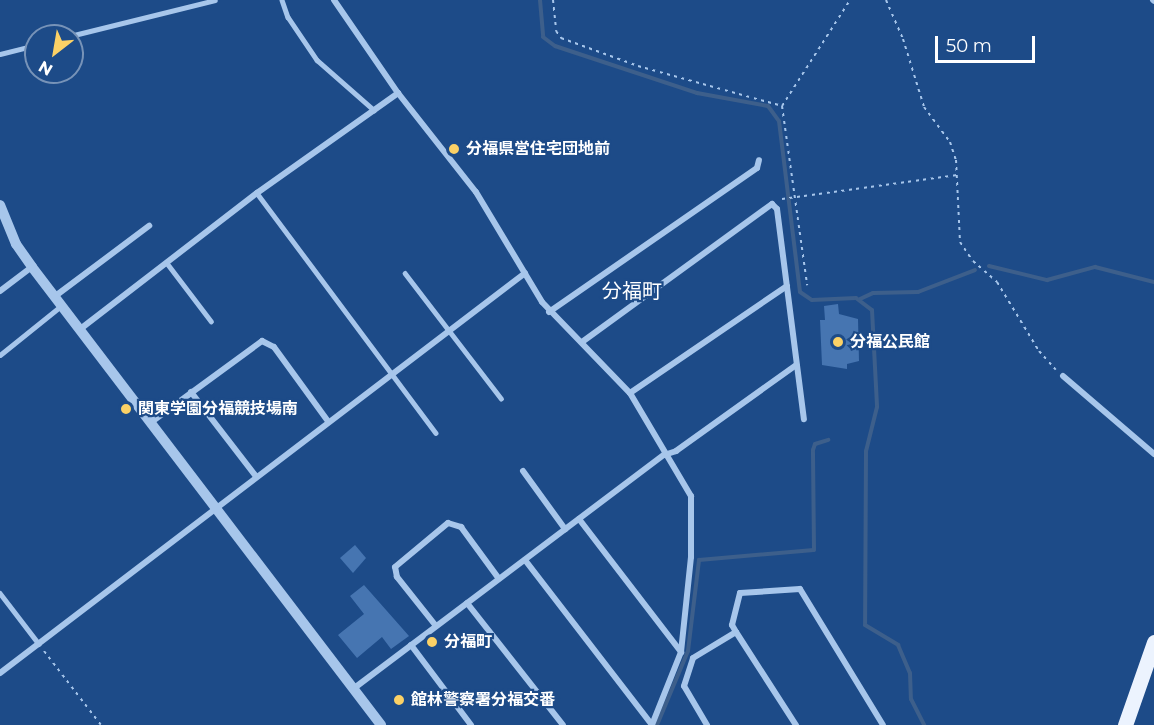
<!DOCTYPE html>
<meta charset="utf-8">
<style>
body{margin:0}
#map{position:relative;width:1154px;height:725px;overflow:hidden;background:#1d4b88;font-family:Montserrat,"Noto Sans JP",sans-serif}
div>[style]{position:absolute}
[style*='--x']{left:calc(var(--x)*1px);top:calc(var(--y)*1px);width:calc(var(--w)*1px);rotate:calc(var(--a)*1deg)}
.stream>*{height:4px;margin:-2px;padding:0 2px;transform-origin:2px;border-radius:2px;background:#3d5f8b}
.building>*{inset:0;background:#4675b1}
.path>*{height:2px;margin-top:-1px;transform-origin:0;background:repeating-linear-gradient(90deg,#a7c6eb 0 3px,transparent 0 7.5px)}
.service>*{height:4.5px;margin:-2.25px;padding:0 2.25px;transform-origin:2.25px;border-radius:2.25px;background:#a7c6eb}
.minor>*{height:6px;margin:-3px;padding:0 3px;transform-origin:3px;border-radius:3px;background:#a7c6eb}
.tertiary>*{height:10px;margin:-5px;padding:0 5px;transform-origin:5px;border-radius:5px;background:#a7c6eb}
.primary>*{height:15px;margin:-7.5px;padding:0 7.5px;transform-origin:7.5px;border-radius:7.5px;background:#ecf3fe}
.dots>*{width:16px;height:16px;translate:-50% -50%;box-sizing:border-box;border:3px solid #1d4b88;border-radius:50%}
span{translate:-50% -50%;white-space:nowrap;text-align:center;line-height:1.15;-webkit-text-stroke:4.5px #1d4b88;paint-order:stroke}
.poi-label{font-size:16px;color:#fff;font-weight:700}
.left{translate:0 -50%;text-align:left}
.quarter-label{font-size:20px;color:#fff}
.north{position:absolute;left:24px;top:24px;width:60px;height:60px;box-sizing:border-box;background:#1d4b88;border:2px solid #7793b8;border-radius:50%;rotate:211deg;font-size:16px;font-weight:700;line-height:24px;text-align:center;color:#fff}
.north::after{content:'';display:block;margin:auto;width:21px;height:27px;background:#fbd166;clip-path:polygon(50% 0,100% 100%,50% 72%,0 100%)}
.scale{position:absolute;left:935px;top:36px;width:100px;height:27px;box-sizing:border-box;border:3px solid #fff;border-top:0;padding-left:8px;font-size:18px;line-height:21px;white-space:nowrap;color:#fff;-webkit-text-stroke:4px #1d4b88;paint-order:stroke}
</style>
<div id="map">
<div class="stream">
<div style="--x:540;--y:0;--w:37;--a:85"></div>
<div style="--x:543;--y:37;--w:15;--a:37"></div>
<div style="--x:555;--y:46;--w:150;--a:18.3"></div>
<div style="--x:697;--y:93;--w:72;--a:10.4"></div>
<div style="--x:768;--y:106;--w:19;--a:54"></div>
<div style="--x:779;--y:121;--w:172;--a:83"></div>
<div style="--x:800;--y:292;--w:14;--a:34"></div>
<div style="--x:812;--y:300;--w:44;--a:-2.6"></div>
<div style="--x:856;--y:298;--w:20;--a:37"></div>
<div style="--x:872;--y:310;--w:97;--a:87"></div>
<div style="--x:877;--y:407;--w:45;--a:104"></div>
<div style="--x:866;--y:451;--w:174;--a:90.3"></div>
<div style="--x:865;--y:625;--w:39;--a:31"></div>
<div style="--x:898;--y:645;--w:30;--a:67"></div>
<div style="--x:910;--y:673;--w:26;--a:88"></div>
<div style="--x:911;--y:699;--w:29;--a:63"></div>
<div style="--x:989;--y:266;--w:60;--a:13.6"></div>
<div style="--x:1047;--y:280;--w:50;--a:-15.2"></div>
<div style="--x:1095;--y:267;--w:61;--a:14.3"></div>
<div style="--x:860;--y:299;--w:14;--a:-25"></div>
<div style="--x:873;--y:293;--w:45;--a:-1.3"></div>
<div style="--x:918;--y:292;--w:61;--a:-21.1"></div>
<div style="--x:657;--y:725;--w:80;--a:-67.3"></div>
<div style="--x:688;--y:651;--w:92;--a:-83.1"></div>
<div style="--x:699;--y:560;--w:115;--a:-5"></div>
<div style="--x:814;--y:550;--w:100;--a:-90.6"></div>
<div style="--x:813;--y:450;--w:6;--a:-72"></div>
<div style="--x:815;--y:444;--w:14;--a:-17"></div>
</div>
<div class="building">
<div style="clip-path:polygon(838px 304px,839px 314px,858px 319px,859px 361px,847px 364px,847px 369px,822px 365px,820px 320px,825px 320px,824px 306px)"></div>
<div style="clip-path:polygon(355px 545px,366px 558px,353px 573px,340px 558px)"></div>
<div style="clip-path:polygon(364px 585px,409px 636px,391px 649px,382px 637px,357px 658px,338px 635px,364px 614px,350px 596px)"></div>
</div>
<div class="path">
<div style="--x:553;--y:0;--w:31;--a:84"></div>
<div style="--x:556;--y:31;--w:9;--a:54"></div>
<div style="--x:561;--y:38;--w:82;--a:20"></div>
<div style="--x:638;--y:66;--w:149;--a:15.5"></div>
<div style="--x:782;--y:106;--w:181;--a:82"></div>
<div style="--x:886;--y:0;--w:43;--a:66.4"></div>
<div style="--x:903;--y:39;--w:71;--a:72.8"></div>
<div style="--x:924;--y:107;--w:44;--a:53.4"></div>
<div style="--x:950;--y:142;--w:19;--a:72"></div>
<div style="--x:956;--y:160;--w:82;--a:87.2"></div>
<div style="--x:960;--y:242;--w:23;--a:56"></div>
<div style="--x:973;--y:261;--w:32;--a:41"></div>
<div style="--x:997;--y:282;--w:81;--a:58.7"></div>
<div style="--x:1039;--y:351;--w:25;--a:48"></div>
<div style="--x:782;--y:106;--w:126;--a:-57.3"></div>
<div style="--x:782;--y:199;--w:177;--a:-7.8"></div>
<div style="--x:44;--y:651;--w:93;--a:52.4"></div>
</div>
<div class="service">
<div style="--x:282;--y:0;--w:18;--a:71"></div>
<div style="--x:288;--y:17;--w:52;--a:56"></div>
<div style="--x:317;--y:60;--w:76;--a:41.3"></div>
<div style="--x:70;--y:36;--w:149;--a:-13.9"></div>
<div style="--x:0;--y:54;--w:37;--a:-14"></div>
<div style="--x:257;--y:193;--w:299;--a:53.3"></div>
<div style="--x:167;--y:263;--w:73;--a:52.8"></div>
<div style="--x:405;--y:273;--w:158;--a:52.5"></div>
<div style="--x:0;--y:355;--w:78;--a:-38.8"></div>
<div style="--x:0;--y:593;--w:64;--a:52.6"></div>
</div>
<div class="minor">
<div style="--x:334;--y:0;--w:113;--a:55.5"></div>
<div style="--x:398;--y:93;--w:126;--a:51.8"></div>
<div style="--x:476;--y:192;--w:128;--a:59"></div>
<div style="--x:542;--y:302;--w:127;--a:46"></div>
<div style="--x:630;--y:393;--w:120;--a:59.4"></div>
<div style="--x:691;--y:496;--w:61;--a:90"></div>
<div style="--x:691;--y:557;--w:96;--a:96"></div>
<div style="--x:681;--y:652;--w:79;--a:111.7"></div>
<div style="--x:1153;--y:0;--w:1;--a:45"></div>
<div style="--x:0;--y:291;--w:40;--a:-37"></div>
<div style="--x:54;--y:297;--w:119;--a:-36.8"></div>
<div style="--x:549;--y:312;--w:253;--a:-34.7"></div>
<div style="--x:757;--y:168;--w:8;--a:-76"></div>
<div style="--x:79;--y:330;--w:225;--a:-37.6"></div>
<div style="--x:257;--y:193;--w:173;--a:-35.3"></div>
<div style="--x:582;--y:342;--w:235;--a:-36"></div>
<div style="--x:772;--y:204;--w:7;--a:45"></div>
<div style="--x:777;--y:209;--w:212;--a:82.7"></div>
<div style="--x:1063;--y:376;--w:120;--a:40.6"></div>
<div style="--x:191;--y:392;--w:105;--a:52.4"></div>
<div style="--x:630;--y:393;--w:190;--a:-34.3"></div>
<div style="--x:150;--y:423;--w:139;--a:-36.2"></div>
<div style="--x:262;--y:341;--w:13;--a:27"></div>
<div style="--x:274;--y:347;--w:90;--a:54"></div>
<div style="--x:523;--y:471;--w:72;--a:54.1"></div>
<div style="--x:579;--y:519;--w:168;--a:52.5"></div>
<div style="--x:525;--y:560;--w:208;--a:52.4"></div>
<div style="--x:467;--y:603;--w:155;--a:51.8"></div>
<div style="--x:436;--y:626;--w:63;--a:-128.5"></div>
<div style="--x:397;--y:577;--w:10;--a:-101"></div>
<div style="--x:395;--y:567;--w:69;--a:-39.7"></div>
<div style="--x:448;--y:523;--w:14;--a:17"></div>
<div style="--x:461;--y:527;--w:64;--a:53.8"></div>
<div style="--x:736;--y:632;--w:111;--a:57.2"></div>
<div style="--x:411;--y:645;--w:100;--a:53.1"></div>
<div style="--x:0;--y:673;--w:660;--a:-37.3"></div>
<div style="--x:353;--y:689;--w:389;--a:-37"></div>
<div style="--x:664;--y:455;--w:13;--a:-18"></div>
<div style="--x:676;--y:451;--w:148;--a:-35.6"></div>
<div style="--x:707;--y:725;--w:45;--a:-120.5"></div>
<div style="--x:684;--y:686;--w:29;--a:-72"></div>
<div style="--x:693;--y:658;--w:50;--a:-31.2"></div>
<div style="--x:736;--y:632;--w:8;--a:-120"></div>
<div style="--x:732;--y:625;--w:33;--a:-76"></div>
<div style="--x:740;--y:593;--w:60;--a:-3.8"></div>
<div style="--x:800;--y:589;--w:159;--a:58.6"></div>
</div>
<div class="tertiary">
<div style="--x:0;--y:205;--w:42;--a:67.7"></div>
<div style="--x:16;--y:244;--w:28;--a:55"></div>
<div style="--x:32;--y:267;--w:576;--a:52.69"></div>
</div>
<div class="primary">
<div style="--x:1125;--y:725;--w:88;--a:-70.7"></div>
</div>
<div class="dots">
<div style="left:454px;top:149px;background:#fbd166"></div>
<div style="left:838px;top:342px;background:#fbd166"></div>
<div style="left:126px;top:409px;background:#fbd166"></div>
<div style="left:432px;top:642px;background:#fbd166"></div>
<div style="left:399px;top:700px;background:#fbd166"></div>
</div>
<div class="poi-label">
<span class="left" style="left:466px;top:149px">分福県営住宅団地前</span>
<span class="left" style="left:850px;top:342px">分福公民館</span>
<span class="left" style="left:138px;top:409px">関東学園分福競技場南</span>
<span class="left" style="left:444px;top:642px">分福町</span>
<span class="left" style="left:411px;top:700px">館林警察署分福交番</span>
</div>
<div class="quarter-label">
<span style="left:632px;top:291px">分福町</span>
</div>
<div class="north">N</div>
<div class="scale">50 m</div>
</div>
